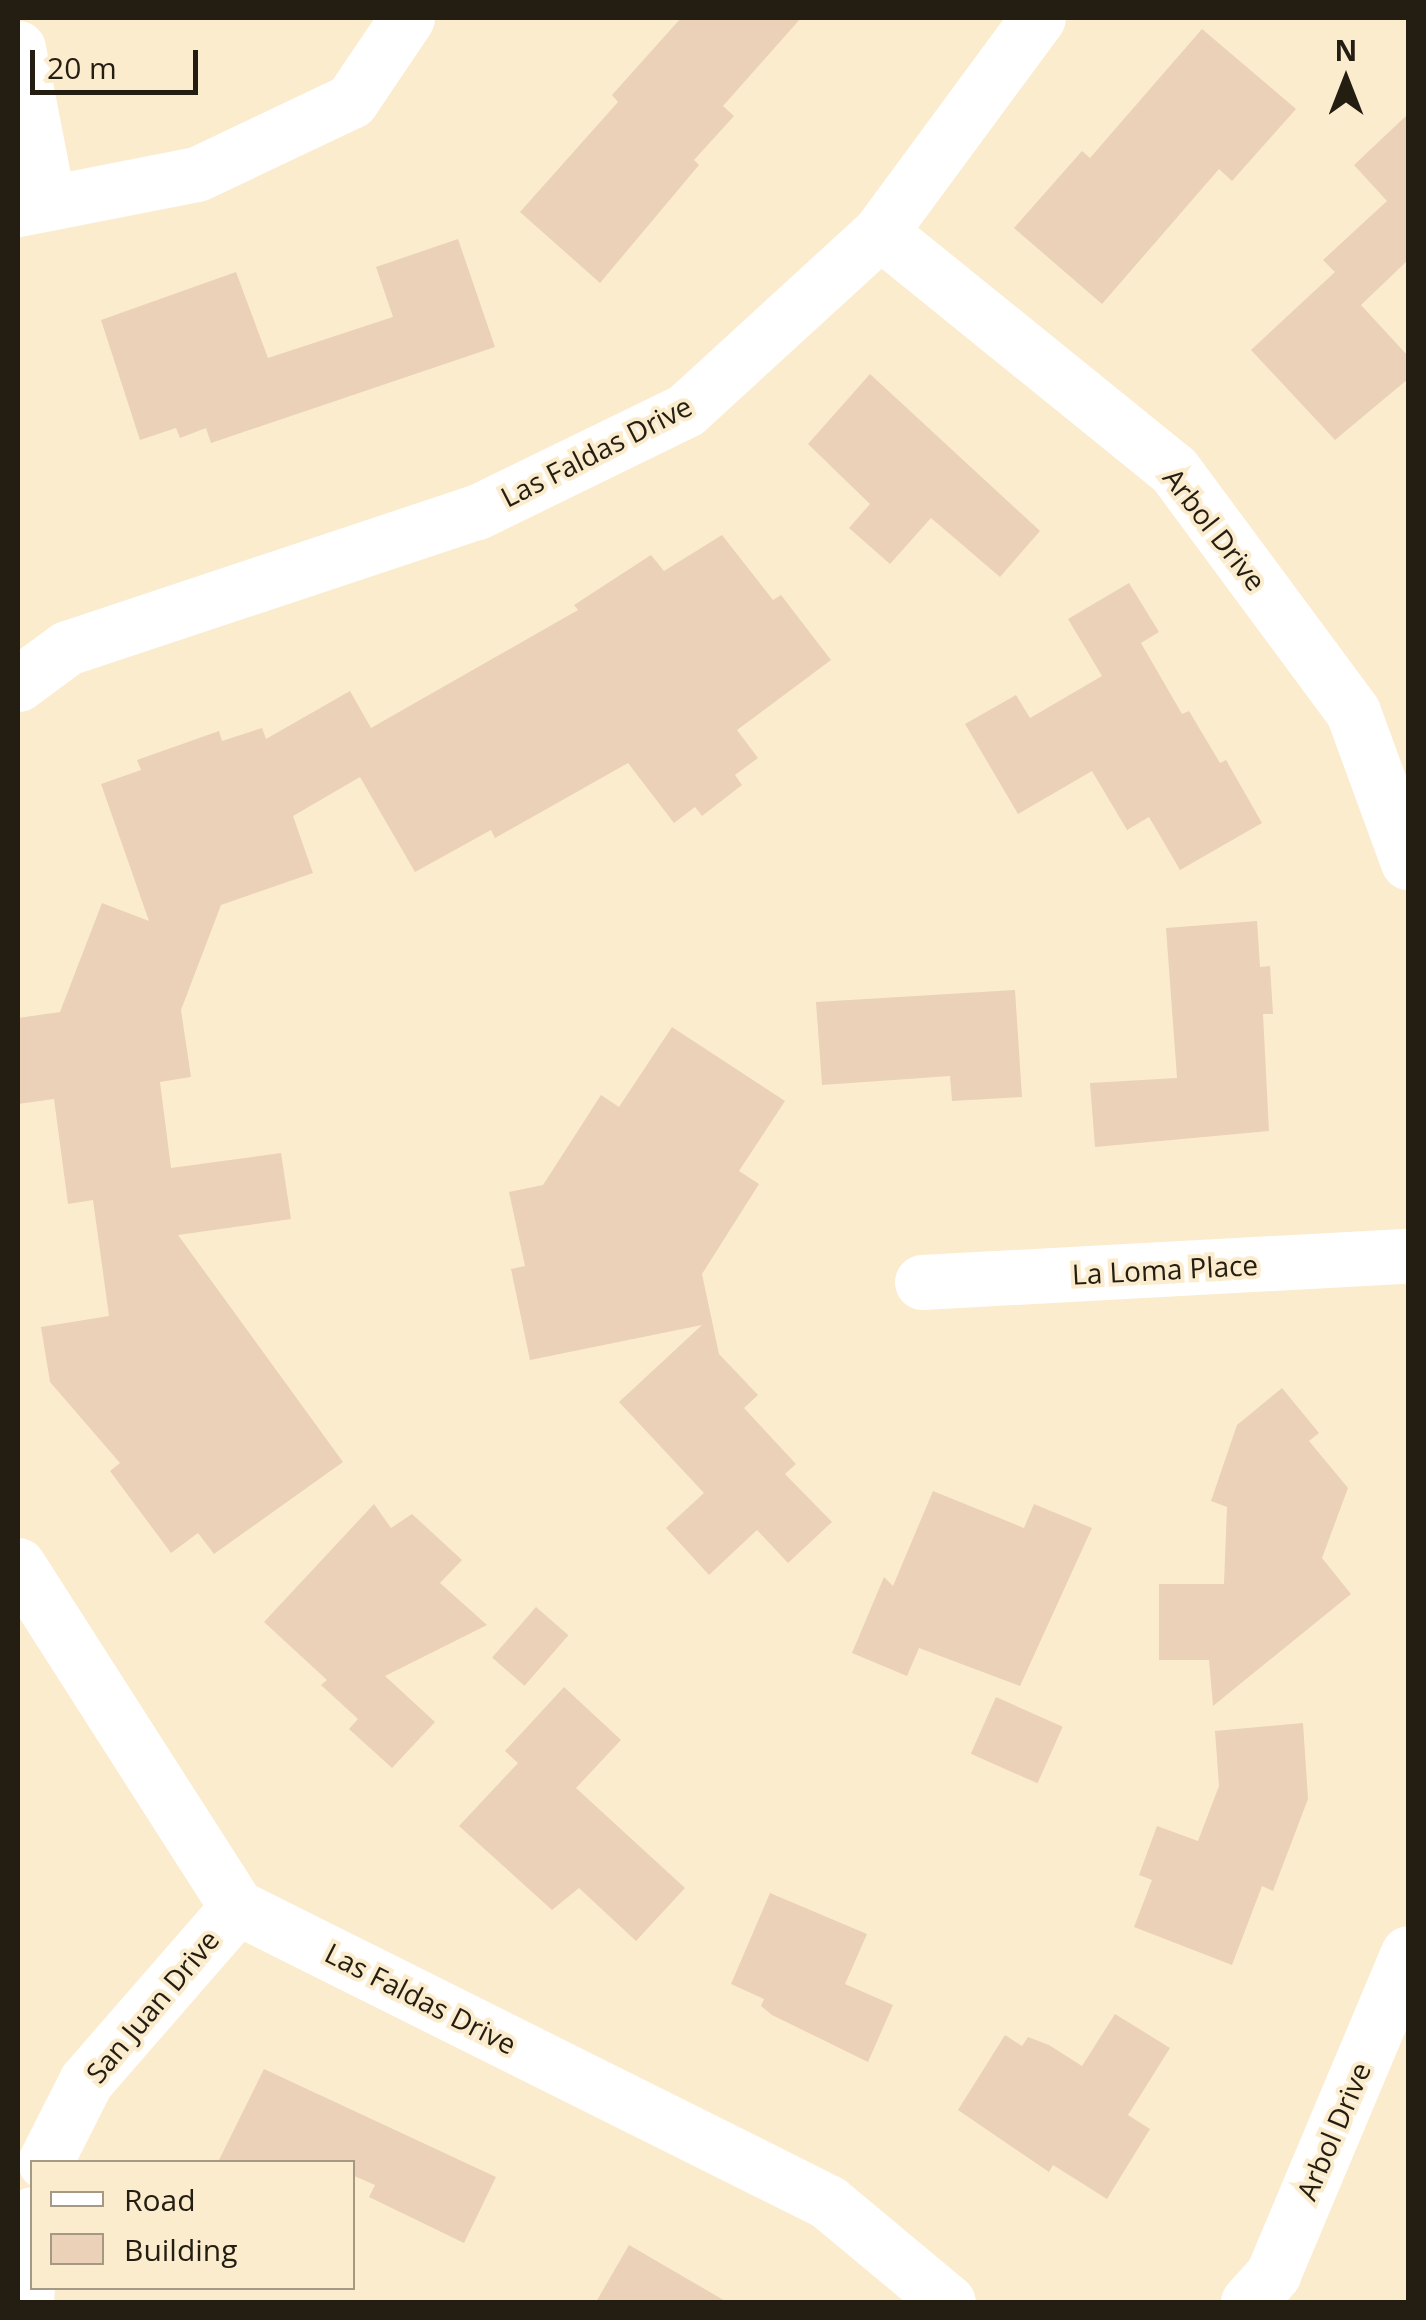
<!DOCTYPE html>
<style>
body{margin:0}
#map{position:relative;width:1426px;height:2320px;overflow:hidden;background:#fcecce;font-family:"Open Sans",sans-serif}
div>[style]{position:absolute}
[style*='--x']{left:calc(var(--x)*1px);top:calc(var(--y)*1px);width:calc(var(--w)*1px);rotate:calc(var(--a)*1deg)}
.building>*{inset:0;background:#ead1b8;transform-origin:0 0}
.minor>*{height:55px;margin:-27.5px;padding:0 27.5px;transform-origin:27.5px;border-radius:27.5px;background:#fff}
.tertiary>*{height:55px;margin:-27.5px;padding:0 27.5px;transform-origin:27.5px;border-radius:27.5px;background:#fff}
span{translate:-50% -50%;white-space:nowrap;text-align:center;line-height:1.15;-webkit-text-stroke:8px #fcecce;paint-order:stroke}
.street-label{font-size:28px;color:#231d12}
.frame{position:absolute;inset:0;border:20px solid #231d12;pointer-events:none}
.legend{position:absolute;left:30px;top:2160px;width:325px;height:130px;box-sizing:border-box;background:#fcecce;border:2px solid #a59983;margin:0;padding:12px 18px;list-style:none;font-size:30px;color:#231d12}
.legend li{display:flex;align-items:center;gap:20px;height:50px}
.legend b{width:50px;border:2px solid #a59983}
.north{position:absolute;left:1296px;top:30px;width:100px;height:100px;-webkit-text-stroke:8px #fcecce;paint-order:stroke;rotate:0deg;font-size:28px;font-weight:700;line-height:40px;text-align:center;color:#231d12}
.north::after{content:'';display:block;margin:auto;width:35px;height:45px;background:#231d12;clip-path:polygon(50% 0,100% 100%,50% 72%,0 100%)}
.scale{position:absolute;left:30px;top:50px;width:168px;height:45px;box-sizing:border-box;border:5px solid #231d12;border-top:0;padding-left:12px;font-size:30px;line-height:35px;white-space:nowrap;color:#231d12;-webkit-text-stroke:8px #fcecce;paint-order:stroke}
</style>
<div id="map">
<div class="building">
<div style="clip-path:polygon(681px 18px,801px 18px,723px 106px,734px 116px,694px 160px,699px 165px,600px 283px,520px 212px,618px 102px,612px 95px)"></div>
<div style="clip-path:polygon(1202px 29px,1296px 109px,1232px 181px,1219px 169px,1102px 304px,1014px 228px,1082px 151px,1090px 158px)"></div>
<div style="clip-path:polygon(1408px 114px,1408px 260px,1361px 305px,1408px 356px,1408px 379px,1335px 440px,1251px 350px,1335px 272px,1323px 260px,1387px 201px,1354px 165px)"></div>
<div style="clip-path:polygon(458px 239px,495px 347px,211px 443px,206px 428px,180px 438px,176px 428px,140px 440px,101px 320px,236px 272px,268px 358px,393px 317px,376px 267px)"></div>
<div style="clip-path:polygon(870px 374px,1040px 531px,1000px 577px,931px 518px,890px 564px,849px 528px,870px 504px,808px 444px)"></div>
<div style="clip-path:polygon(722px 535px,773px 600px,781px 595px,831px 660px,737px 730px,758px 758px,735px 775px,742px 785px,702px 816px,695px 807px,674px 823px,628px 763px,495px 838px,491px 830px,415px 872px,360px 777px,293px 816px,313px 873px,221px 905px,181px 1010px,191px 1077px,160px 1082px,171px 1168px,281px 1153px,291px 1219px,178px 1235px,343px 1462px,214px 1554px,198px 1533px,171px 1553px,110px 1471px,120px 1463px,50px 1382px,41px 1327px,109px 1316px,93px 1200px,68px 1204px,54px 1099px,18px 1104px,18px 1018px,60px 1012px,102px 903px,149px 921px,101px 784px,141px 770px,137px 760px,219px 731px,222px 741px,262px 728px,266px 739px,350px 691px,371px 728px,578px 610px,574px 605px,651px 555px,664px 571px)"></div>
<div style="clip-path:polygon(1129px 583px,1159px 632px,1141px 643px,1182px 714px,1189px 711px,1220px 763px,1226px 760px,1262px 823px,1180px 870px,1149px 817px,1127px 830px,1092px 771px,1018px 814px,965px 724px,1016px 695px,1030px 718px,1102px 676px,1068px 619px)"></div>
<div style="clip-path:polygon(1257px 921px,1260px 967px,1270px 966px,1273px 1014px,1263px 1014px,1269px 1131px,1095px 1147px,1090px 1083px,1177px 1078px,1166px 928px)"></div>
<div style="clip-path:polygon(1015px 990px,1022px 1097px,952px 1101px,950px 1076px,822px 1085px,816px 1002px)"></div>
<div style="clip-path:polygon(672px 1027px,785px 1101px,739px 1171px,759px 1184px,702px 1274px,719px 1354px,758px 1395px,744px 1408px,796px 1464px,785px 1474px,832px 1522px,788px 1563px,757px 1530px,709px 1575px,666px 1528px,704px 1493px,619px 1402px,702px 1325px,530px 1360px,511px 1269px,525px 1266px,509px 1192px,543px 1185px,601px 1095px,619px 1107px)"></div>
<div style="clip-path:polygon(1282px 1388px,1319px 1433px,1309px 1441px,1348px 1488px,1322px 1558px,1351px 1594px,1213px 1706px,1209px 1660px,1159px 1660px,1159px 1584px,1224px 1584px,1227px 1507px,1211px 1501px,1237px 1425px)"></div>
<div style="clip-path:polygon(933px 1491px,1024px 1528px,1034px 1504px,1092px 1528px,1020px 1686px,919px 1648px,907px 1676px,852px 1653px,884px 1577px,893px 1586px)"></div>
<div style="clip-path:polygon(374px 1504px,391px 1528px,412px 1514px,462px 1560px,440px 1583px,487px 1625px,385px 1676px,435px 1722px,392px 1768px,349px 1729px,358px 1719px,321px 1685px,327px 1680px,264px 1622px)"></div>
<div style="left:536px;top:1607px;width:43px;height:67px;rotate:41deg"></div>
<div style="clip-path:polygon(564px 1687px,621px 1740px,576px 1788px,685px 1888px,636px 1941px,579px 1888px,552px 1910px,459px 1826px,518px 1763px,505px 1751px)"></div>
<div style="left:996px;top:1697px;width:73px;height:62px;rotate:24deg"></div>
<div style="clip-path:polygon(1303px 1723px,1308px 1799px,1273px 1891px,1262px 1886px,1232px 1965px,1134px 1927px,1152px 1880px,1139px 1875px,1157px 1826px,1198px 1841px,1219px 1786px,1215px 1731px)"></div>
<div style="clip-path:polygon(770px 1893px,867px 1934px,845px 1984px,893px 2005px,868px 2062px,772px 2015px,761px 2006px,764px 1999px,731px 1984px)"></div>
<div style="clip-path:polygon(1115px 2014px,1170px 2048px,1128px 2115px,1150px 2129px,1107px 2199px,1053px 2165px,1049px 2172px,958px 2110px,1005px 2035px,1022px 2046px,1028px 2037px,1049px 2045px,1082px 2066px)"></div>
<div style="clip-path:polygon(264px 2069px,496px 2177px,464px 2243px,369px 2197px,375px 2185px,352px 2175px,352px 2162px,218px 2162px)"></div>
<div style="clip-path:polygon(629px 2245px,727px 2302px,596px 2302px)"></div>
</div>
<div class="minor">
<div style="--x:18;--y:48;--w:158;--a:79"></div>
<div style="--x:880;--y:232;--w:378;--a:39"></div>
<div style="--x:1174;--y:470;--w:301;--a:53.5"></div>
<div style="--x:1353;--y:712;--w:160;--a:69.9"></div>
<div style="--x:18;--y:684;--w:61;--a:-36.3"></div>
<div style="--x:67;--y:648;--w:432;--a:-18.4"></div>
<div style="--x:477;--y:512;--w:233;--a:-26"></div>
<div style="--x:686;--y:410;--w:263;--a:-42.5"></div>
<div style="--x:880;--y:232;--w:266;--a:-53.6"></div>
<div style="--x:922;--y:1282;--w:487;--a:-3.1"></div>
<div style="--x:18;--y:1565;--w:406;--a:57.4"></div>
<div style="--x:237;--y:1907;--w:661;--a:26.53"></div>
<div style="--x:828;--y:2202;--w:156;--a:39.8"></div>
<div style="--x:45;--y:2162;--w:91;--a:-63.2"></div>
<div style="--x:86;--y:2081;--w:230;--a:-49"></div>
<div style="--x:26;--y:2302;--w:88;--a:-86.1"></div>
<div style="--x:1248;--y:2302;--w:38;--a:-48"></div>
<div style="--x:1273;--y:2274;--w:348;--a:-67.2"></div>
</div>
<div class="tertiary">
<div style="--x:18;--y:209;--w:182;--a:-11.1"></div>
<div style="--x:197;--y:174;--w:170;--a:-25.4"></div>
<div style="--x:351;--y:101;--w:100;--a:-56"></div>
</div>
<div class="street-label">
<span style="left:596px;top:451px;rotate:-27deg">Las Faldas Drive</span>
<span style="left:1215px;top:529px;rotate:52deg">Arbol Drive</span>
<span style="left:1165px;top:1269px;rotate:-3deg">La Loma Place</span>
<span style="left:421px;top:1998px;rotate:27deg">Las Faldas Drive</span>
<span style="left:152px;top:2006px;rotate:-50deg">San Juan Drive</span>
<span style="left:1333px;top:2131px;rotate:-67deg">Arbol Drive</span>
</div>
<div class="frame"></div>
<ul class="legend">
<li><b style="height:12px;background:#fff"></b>Road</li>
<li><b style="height:28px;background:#ead1b8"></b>Building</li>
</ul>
<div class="north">N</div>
<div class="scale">20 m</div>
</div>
